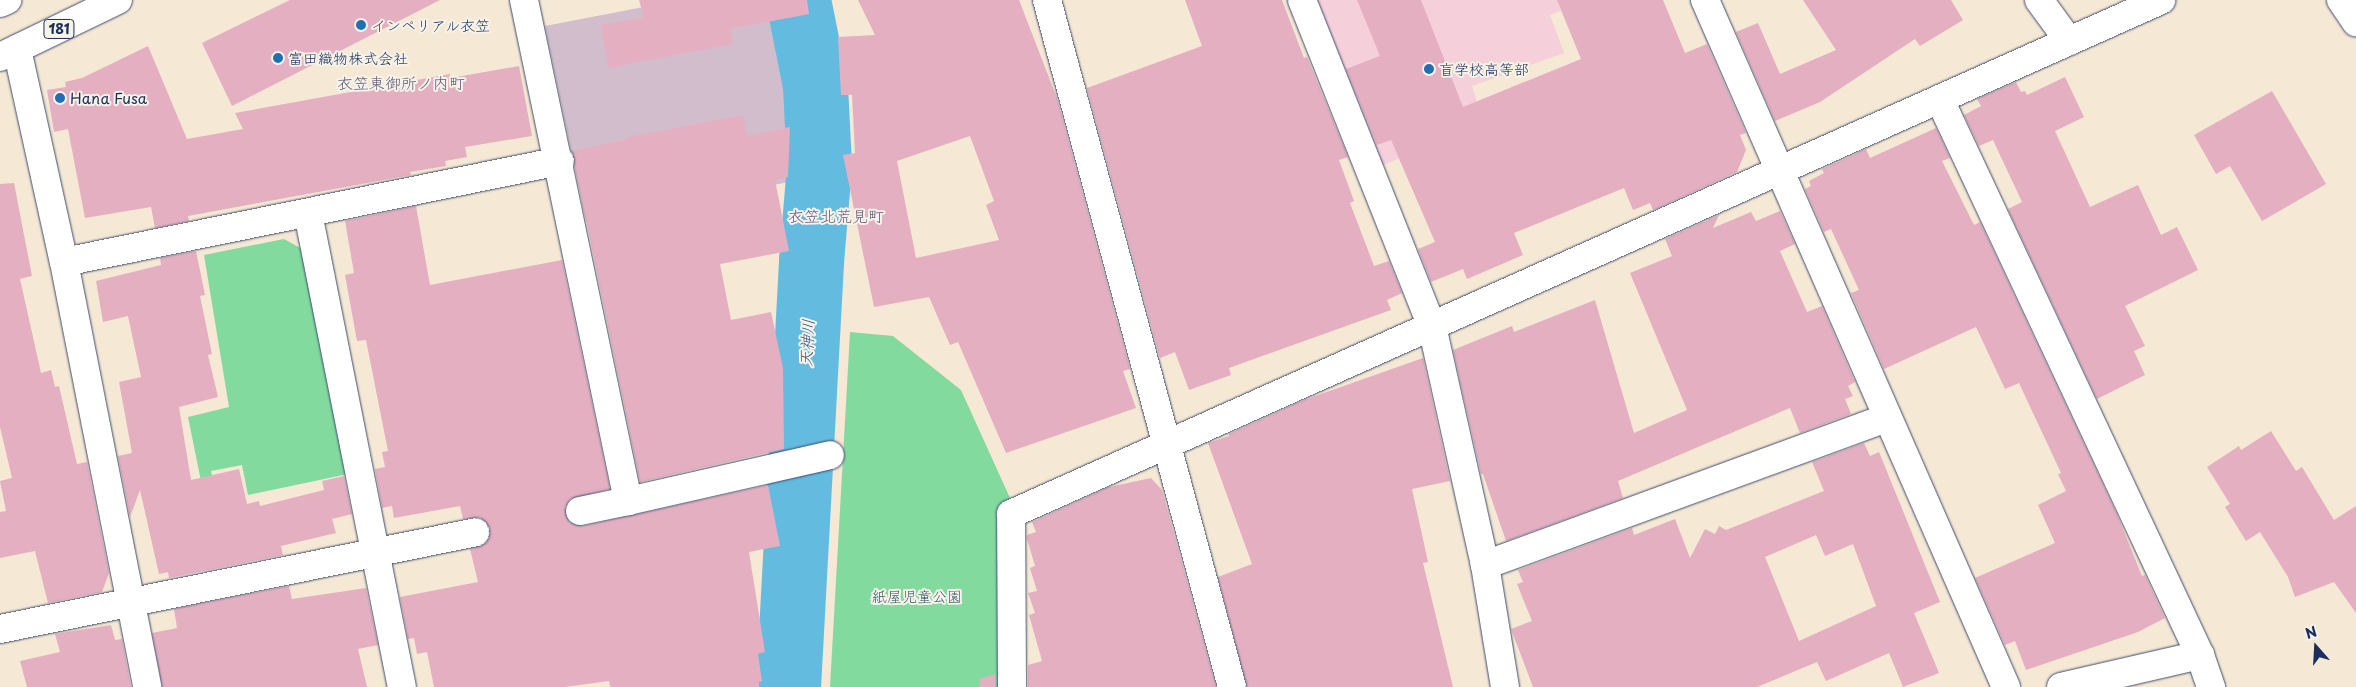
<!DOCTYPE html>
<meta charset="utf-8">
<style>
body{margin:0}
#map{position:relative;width:2356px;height:687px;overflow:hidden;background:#f5e8d4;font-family:"Playpen Sans","Klee One",sans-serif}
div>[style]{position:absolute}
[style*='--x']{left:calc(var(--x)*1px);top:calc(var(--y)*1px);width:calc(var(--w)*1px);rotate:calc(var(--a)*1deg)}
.built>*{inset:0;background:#f5cfd9}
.industrial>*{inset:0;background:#d1bdcb}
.green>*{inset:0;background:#83da9e}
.river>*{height:65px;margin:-32.5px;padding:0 32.5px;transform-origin:32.5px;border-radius:32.5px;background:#63bbe0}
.building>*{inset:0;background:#e5afc2}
.roads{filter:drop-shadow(0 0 1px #3c4b70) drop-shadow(0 0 1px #3c4b70)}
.minor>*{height:28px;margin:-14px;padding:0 14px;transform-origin:14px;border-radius:14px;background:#fff}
.primary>*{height:28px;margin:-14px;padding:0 14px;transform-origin:14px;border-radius:14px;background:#fff}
.dots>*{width:14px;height:14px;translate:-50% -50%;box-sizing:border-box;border:2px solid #f7f3e8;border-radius:50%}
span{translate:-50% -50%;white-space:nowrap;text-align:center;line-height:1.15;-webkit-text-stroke:4px #f7f3e8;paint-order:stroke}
.shield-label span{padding:1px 4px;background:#f7f3e8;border:1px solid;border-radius:4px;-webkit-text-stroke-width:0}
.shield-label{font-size:14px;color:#1b2f5e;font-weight:700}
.poi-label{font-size:15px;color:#1b2f5e}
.left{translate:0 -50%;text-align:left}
.park-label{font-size:15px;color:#355a6e}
.neighbourhood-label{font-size:16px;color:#625c81}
.water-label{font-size:16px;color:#315985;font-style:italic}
.north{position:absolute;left:2291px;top:622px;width:50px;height:50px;-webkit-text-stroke:4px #f7f3e8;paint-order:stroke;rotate:341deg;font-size:14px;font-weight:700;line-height:20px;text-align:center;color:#1b2f5e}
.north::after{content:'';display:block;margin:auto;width:18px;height:22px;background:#1b2f5e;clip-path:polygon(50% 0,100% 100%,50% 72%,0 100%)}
</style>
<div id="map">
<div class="built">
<div style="clip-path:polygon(1312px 0,1588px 0,1550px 15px,1564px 53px,1472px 86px,1483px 122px,1379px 167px)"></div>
</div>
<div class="industrial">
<div style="clip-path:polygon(680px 0,782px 10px,792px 76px,789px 182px,586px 222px,545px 26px)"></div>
</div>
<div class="green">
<div style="clip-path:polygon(284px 239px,302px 249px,348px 474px,248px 495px,242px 465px,211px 471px,214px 483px,202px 486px,188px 417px,229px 407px,204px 255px)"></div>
<div style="clip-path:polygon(850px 332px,893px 336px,961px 390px,1010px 498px,1000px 506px,1000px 687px,830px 687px)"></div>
</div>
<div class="river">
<div style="--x:788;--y:687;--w:427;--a:-86.9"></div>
<div style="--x:811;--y:261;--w:96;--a:-85.2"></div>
<div style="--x:819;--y:165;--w:80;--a:-92.9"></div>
<div style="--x:815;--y:85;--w:87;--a:-101.3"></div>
</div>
<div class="building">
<div style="clip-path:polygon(290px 0,440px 0,232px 106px,202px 43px)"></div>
<div style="clip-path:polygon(639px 0,807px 0,809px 14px,730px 29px,733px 44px,609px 68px,600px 25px,644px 17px)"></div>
<div style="clip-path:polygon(evenodd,858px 0,1019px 0,1057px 98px,1130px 369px,1123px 371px,1136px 408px,1006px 453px,958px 342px,950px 345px,929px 297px,874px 307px,843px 155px,855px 153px,852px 95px,841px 95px,838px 37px,875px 35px,858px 0,970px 136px,994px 201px,986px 205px,999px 240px,916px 258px,897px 161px,970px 136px)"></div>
<div style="clip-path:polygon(1185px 0,1282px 0,1304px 58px,1307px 57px,1348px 157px,1339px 160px,1354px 201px,1350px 203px,1374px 266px,1389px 261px,1402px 293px,1387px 300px,1391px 310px,1229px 368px,1231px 375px,1189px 390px,1175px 352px,1160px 358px,1087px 88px,1202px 46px)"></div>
<div style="clip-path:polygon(1357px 0,1421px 0,1463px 107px,1581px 59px,1557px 0,1663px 0,1685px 53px,1707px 44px,1746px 133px,1740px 135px,1746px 150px,1737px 172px,1653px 210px,1650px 203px,1633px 210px,1624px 188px,1514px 233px,1523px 255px,1467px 279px,1463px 269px,1431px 282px,1418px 249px,1435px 242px,1391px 140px,1377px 145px,1346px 69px,1380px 56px)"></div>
<div style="clip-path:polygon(1803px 0,1951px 0,1963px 20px,1920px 46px,1915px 39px,1820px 102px,1775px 121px,1736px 32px,1758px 23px,1780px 74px,1836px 50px)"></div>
<div style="clip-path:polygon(148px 46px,187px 139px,243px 129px,235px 113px,450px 74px,451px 78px,519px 66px,532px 136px,465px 147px,467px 157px,445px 161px,446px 166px,410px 172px,411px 175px,188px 216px,189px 221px,155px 228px,151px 207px,85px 218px,68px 129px,54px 132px,47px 90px,66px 87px,65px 82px,82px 78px)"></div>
<div style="clip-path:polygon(2065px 77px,2084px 117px,2055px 131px,2090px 207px,2138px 185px,2161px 235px,2177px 227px,2198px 270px,2125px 306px,2145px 346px,2134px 351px,2145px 375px,2097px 399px,2008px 209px,2022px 202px,1993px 140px,1979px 146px,1964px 115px,1981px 106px,1977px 99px,2016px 82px,2021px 92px,2025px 91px,2027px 95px)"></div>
<div style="clip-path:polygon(2272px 91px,2326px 184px,2262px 221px,2230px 166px,2216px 174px,2194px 135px)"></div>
<div style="clip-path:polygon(743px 115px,747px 136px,790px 127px,788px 177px,775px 180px,789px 251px,720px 264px,731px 320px,771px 312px,783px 368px,784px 449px,640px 482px,572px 151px,628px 139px,628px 137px)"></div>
<div style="clip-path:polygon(1936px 128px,1950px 158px,1942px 161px,1974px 225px,1980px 222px,2116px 512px,2142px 576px,2145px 575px,2165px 618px,2138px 632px,2026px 670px,2015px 641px,2005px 645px,1975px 578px,2055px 543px,2038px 505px,2066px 491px,2058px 474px,2061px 473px,2019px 383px,2005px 389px,1976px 327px,1884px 369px,1851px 293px,1859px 290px,1831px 229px,1824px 232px,1805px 189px,1811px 186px,1809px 181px,1824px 173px,1822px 169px,1849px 157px,1866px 149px,1870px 158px)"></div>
<div style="clip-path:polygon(14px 183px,32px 276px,20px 279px,41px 373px,51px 370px,55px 387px,59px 386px,77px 464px,87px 462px,109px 573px,102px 592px,48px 603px,35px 551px,0 558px,0 512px,6px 511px,0 481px,12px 478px,0 427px,0 184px)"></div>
<div style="clip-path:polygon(416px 206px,430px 285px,562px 260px,610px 489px,570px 499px,565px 507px,569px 522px,583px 526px,768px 485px,780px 546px,749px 552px,765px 652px,758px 654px,762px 681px,759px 682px,759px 687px,610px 687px,609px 681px,565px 687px,434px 687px,427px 652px,417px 654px,414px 638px,408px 639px,400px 597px,478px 582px,470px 549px,486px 543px,490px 528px,480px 517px,463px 519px,460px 506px,394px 518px,392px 506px,382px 508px,375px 469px,385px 467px,382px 452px,388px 451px,366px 340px,357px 341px,345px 275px,354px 273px,345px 221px)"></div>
<div style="clip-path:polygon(1780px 211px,1795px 244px,1780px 251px,1807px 312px,1822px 306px,1855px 382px,1848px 386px,1853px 396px,1845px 399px,1851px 414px,1800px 433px,1790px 408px,1618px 481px,1623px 498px,1506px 541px,1483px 474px,1481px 474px,1453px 350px,1512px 326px,1514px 332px,1595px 300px,1634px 433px,1687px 410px,1630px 273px,1672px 256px,1665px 239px,1719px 215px,1713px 228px,1751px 212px,1756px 221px)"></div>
<div style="clip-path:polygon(196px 251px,205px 295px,200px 296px,212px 354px,208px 355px,218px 397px,179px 407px,191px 480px,239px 469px,247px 504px,259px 501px,260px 506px,324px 490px,322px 481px,344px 476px,352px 514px,332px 519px,336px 533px,281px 546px,283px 555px,169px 578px,168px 572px,159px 574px,140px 490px,130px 517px,118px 456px,132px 453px,119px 382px,141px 377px,128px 316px,103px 322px,96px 281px,161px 265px,160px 258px)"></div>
<div style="clip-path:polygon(1423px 358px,1450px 481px,1412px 489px,1428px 562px,1423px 563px,1453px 687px,1247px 687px,1218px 577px,1252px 564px,1208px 443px,1229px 436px,1229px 434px,1304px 400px)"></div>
<div style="clip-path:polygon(2271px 431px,2296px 471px,2302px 467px,2334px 520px,2356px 506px,2356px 613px,2334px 582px,2295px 597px,2288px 577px,2260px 532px,2246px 541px,2225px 507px,2230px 504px,2207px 467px,2239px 446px,2241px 450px)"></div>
<div style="clip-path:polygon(evenodd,1864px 443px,1870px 456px,1879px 452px,1940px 602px,1914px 613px,1939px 673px,1903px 687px,1889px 653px,1826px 681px,1817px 662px,1757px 687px,1533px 687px,1511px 629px,1532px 621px,1517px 584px,1523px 582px,1518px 570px,1632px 528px,1634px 535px,1675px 519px,1690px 558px,1705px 529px,1715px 534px,1719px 526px,1726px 530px,1824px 491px,1812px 462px,1864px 443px,1816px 535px,1825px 556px,1853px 544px,1876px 606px,1799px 641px,1765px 557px,1816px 535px)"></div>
<div style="clip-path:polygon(1151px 478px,1162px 490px,1216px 687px,1028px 687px,1028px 665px,1042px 661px,1029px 615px,1035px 613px,1028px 593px,1037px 591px,1030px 568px,1035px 566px,1027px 539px,1027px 535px,1036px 532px,1032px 522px,1109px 487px)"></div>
<div style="clip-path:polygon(289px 586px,292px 599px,366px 588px,378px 645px,358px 649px,367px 687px,162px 687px,152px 633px,177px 628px,174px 609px)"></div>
<div style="clip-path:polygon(111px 625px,115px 640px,122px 639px,131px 687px,27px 687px,20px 661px,60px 652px,55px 634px)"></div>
<div style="clip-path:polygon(996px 674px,996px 687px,980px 687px,979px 679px)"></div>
</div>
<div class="roads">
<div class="minor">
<div style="--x:524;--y:0;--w:512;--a:78.27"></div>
<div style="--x:628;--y:501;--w:49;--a:168.2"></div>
<div style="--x:1047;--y:0;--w:711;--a:74.93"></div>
<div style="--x:1302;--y:0;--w:351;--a:68.3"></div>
<div style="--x:1432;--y:326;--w:245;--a:77.5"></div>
<div style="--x:1485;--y:565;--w:124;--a:80.7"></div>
<div style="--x:1705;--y:0;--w:750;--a:66.34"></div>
<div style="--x:2039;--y:0;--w:51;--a:53.8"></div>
<div style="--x:17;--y:49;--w:218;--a:77.6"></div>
<div style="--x:64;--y:262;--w:433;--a:78.9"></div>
<div style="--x:1940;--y:100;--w:613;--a:64.9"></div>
<div style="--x:2200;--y:655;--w:34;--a:71"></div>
<div style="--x:308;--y:213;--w:483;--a:78.8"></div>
<div style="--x:64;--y:262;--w:506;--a:-11.51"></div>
<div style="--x:628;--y:501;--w:207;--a:-12.8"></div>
<div style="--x:1485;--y:565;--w:427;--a:-20.1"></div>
<div style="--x:0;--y:629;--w:485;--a:-11.5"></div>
<div style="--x:1012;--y:687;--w:173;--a:-90.3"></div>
<div style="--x:1011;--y:514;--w:1260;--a:-24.08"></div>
<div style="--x:2061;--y:687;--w:143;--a:-13"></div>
</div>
<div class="primary">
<div style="--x:2341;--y:0;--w:27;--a:56"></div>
<div style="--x:0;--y:3;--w:8;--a:-23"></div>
<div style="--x:0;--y:57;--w:131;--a:-25.8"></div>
</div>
</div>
<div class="dots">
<div style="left:361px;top:25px;background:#1f6fb2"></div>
<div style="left:278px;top:58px;background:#1f6fb2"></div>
<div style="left:1429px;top:69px;background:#1f6fb2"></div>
<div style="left:60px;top:98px;background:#1f6fb2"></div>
</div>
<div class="shield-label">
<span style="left:59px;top:29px">181</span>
</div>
<div class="poi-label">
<span class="left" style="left:371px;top:25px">インペリアル衣笠</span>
<span class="left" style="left:288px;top:58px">富田織物株式会社</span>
<span class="left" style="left:1439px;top:69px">盲学校高等部</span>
<span class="left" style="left:70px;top:98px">Hana Fusa</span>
</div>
<div class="park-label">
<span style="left:917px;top:596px">紙屋児童公園</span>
</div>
<div class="neighbourhood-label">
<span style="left:401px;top:82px">衣笠東御所ノ内町</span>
<span style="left:836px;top:215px">衣笠北荒見町</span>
</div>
<div class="water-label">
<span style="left:806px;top:343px;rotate:-87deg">天神川</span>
</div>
<div class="north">N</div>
</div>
